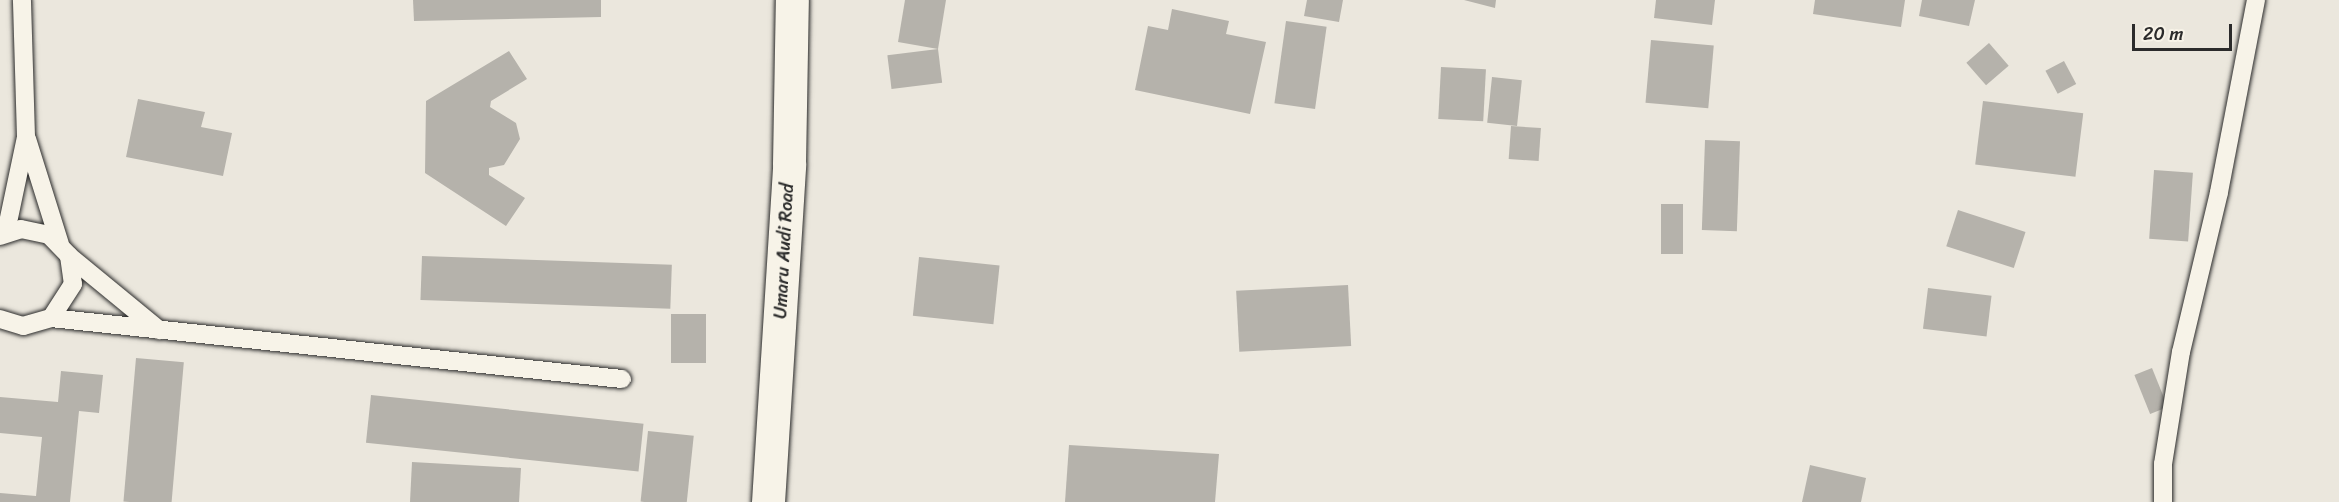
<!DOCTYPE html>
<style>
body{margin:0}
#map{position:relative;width:2339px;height:502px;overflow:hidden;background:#ebe7dd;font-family:Sriracha,sans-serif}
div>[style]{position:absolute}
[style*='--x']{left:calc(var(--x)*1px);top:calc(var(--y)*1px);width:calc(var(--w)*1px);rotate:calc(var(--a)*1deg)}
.building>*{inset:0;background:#b5b2ab;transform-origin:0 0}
.roads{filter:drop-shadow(0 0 2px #2b2b2b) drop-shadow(0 0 2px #2b2b2b)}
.lane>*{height:18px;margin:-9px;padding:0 9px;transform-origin:9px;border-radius:9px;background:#f7f3e8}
.primary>*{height:33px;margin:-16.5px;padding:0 16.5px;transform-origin:16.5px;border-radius:16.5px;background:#f7f3e8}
span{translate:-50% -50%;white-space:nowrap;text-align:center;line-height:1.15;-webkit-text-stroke:6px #f7f3e8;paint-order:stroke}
.street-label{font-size:18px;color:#2b2b2b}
.scale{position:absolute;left:2132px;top:24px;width:100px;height:27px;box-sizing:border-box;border:3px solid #2b2b2b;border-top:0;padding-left:8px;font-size:18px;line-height:21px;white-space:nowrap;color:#2b2b2b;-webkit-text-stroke:4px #f7f3e8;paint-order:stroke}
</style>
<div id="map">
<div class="building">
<div style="clip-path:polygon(413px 0,601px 0,601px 17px,414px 21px)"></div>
<div style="clip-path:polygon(905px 0,946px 0,938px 49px,898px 42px)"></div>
<div style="clip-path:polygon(1307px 0,1343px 0,1339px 22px,1304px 16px)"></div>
<div style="clip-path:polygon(1464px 0,1496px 0,1495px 8px)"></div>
<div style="clip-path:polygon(1656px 0,1715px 0,1712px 25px,1654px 18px)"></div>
<div style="clip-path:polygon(1815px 0,1905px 0,1901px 27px,1813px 14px)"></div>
<div style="clip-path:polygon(1922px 0,1975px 0,1969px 26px,1919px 16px)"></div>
<div style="clip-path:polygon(1172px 9px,1229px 21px,1226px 34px,1266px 42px,1250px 114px,1135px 90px,1148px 26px,1168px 30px)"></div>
<div style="left:1286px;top:21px;width:41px;height:83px;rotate:8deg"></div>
<div style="left:1651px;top:40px;width:63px;height:63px;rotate:5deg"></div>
<div style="left:1989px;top:43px;width:30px;height:30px;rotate:49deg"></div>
<div style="left:938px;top:49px;width:34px;height:51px;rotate:83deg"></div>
<div style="clip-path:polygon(509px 51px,527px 79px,491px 101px,490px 107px,516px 123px,520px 139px,504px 165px,489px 168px,489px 175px,525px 198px,506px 226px,425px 173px,426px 101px)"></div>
<div style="left:2064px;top:61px;width:26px;height:21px;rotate:62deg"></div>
<div style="left:1441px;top:67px;width:45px;height:52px;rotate:3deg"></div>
<div style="left:1492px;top:77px;width:30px;height:46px;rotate:6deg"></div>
<div style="clip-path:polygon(138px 99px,205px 112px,201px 127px,232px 133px,223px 176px,126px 157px)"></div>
<div style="left:1983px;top:101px;width:101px;height:64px;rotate:7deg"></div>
<div style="left:1511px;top:126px;width:30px;height:33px;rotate:4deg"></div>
<div style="left:1705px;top:140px;width:35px;height:90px;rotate:2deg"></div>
<div style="left:2154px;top:170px;width:39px;height:69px;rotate:4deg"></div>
<div style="left:1661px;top:204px;width:22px;height:50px"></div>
<div style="left:1958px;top:210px;width:71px;height:38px;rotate:18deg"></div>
<div style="left:422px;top:256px;width:250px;height:44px;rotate:2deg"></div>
<div style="left:919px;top:257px;width:81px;height:59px;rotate:6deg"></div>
<div style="left:1348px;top:285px;width:61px;height:112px;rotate:87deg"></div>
<div style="left:1928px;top:288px;width:64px;height:41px;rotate:7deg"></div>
<div style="left:671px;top:314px;width:35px;height:49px"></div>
<div style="left:136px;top:358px;width:48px;height:144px;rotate:5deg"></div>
<div style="left:2152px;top:368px;width:42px;height:19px;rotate:68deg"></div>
<div style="clip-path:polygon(61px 371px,103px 375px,99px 413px,79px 411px,70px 502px,0 502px,0 493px,36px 496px,42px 437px,0 433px,0 397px,58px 402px)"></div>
<div style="left:371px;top:395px;width:274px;height:48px;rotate:6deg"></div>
<div style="left:648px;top:431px;width:46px;height:71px;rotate:6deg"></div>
<div style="clip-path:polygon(1069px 445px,1219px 454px,1215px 502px,1065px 502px)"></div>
<div style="clip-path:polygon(412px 462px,521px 468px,519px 502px,410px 502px)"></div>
<div style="clip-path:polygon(1810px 465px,1866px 478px,1861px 502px,1802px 502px)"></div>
</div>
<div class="roads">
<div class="lane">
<div style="--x:27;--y:139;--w:110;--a:72.6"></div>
<div style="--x:6;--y:232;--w:97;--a:-78.1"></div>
<div style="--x:26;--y:137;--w:137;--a:-91.7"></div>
<div style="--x:0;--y:236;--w:22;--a:-18"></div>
<div style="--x:21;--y:229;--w:29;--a:12"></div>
<div style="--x:49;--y:235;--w:29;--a:46"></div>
<div style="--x:69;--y:256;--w:28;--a:82"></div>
<div style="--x:73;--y:284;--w:40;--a:122.9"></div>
<div style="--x:51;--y:318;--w:29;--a:164"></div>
<div style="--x:23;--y:326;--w:24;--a:-163"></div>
<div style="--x:69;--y:256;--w:117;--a:39.4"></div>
<div style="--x:51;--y:318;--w:574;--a:6.1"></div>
<div style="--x:2163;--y:502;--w:38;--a:-90"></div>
<div style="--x:2163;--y:464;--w:113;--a:-80.9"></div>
<div style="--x:2181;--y:352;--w:164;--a:-76.6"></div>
<div style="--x:2219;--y:192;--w:196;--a:-79.1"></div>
</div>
<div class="primary">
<div style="--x:768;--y:502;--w:339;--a:-86.4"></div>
<div style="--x:789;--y:164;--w:164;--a:-89"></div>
</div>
</div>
<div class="street-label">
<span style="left:784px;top:251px;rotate:-87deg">Umaru Audi Road</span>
</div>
<div class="scale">20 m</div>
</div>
